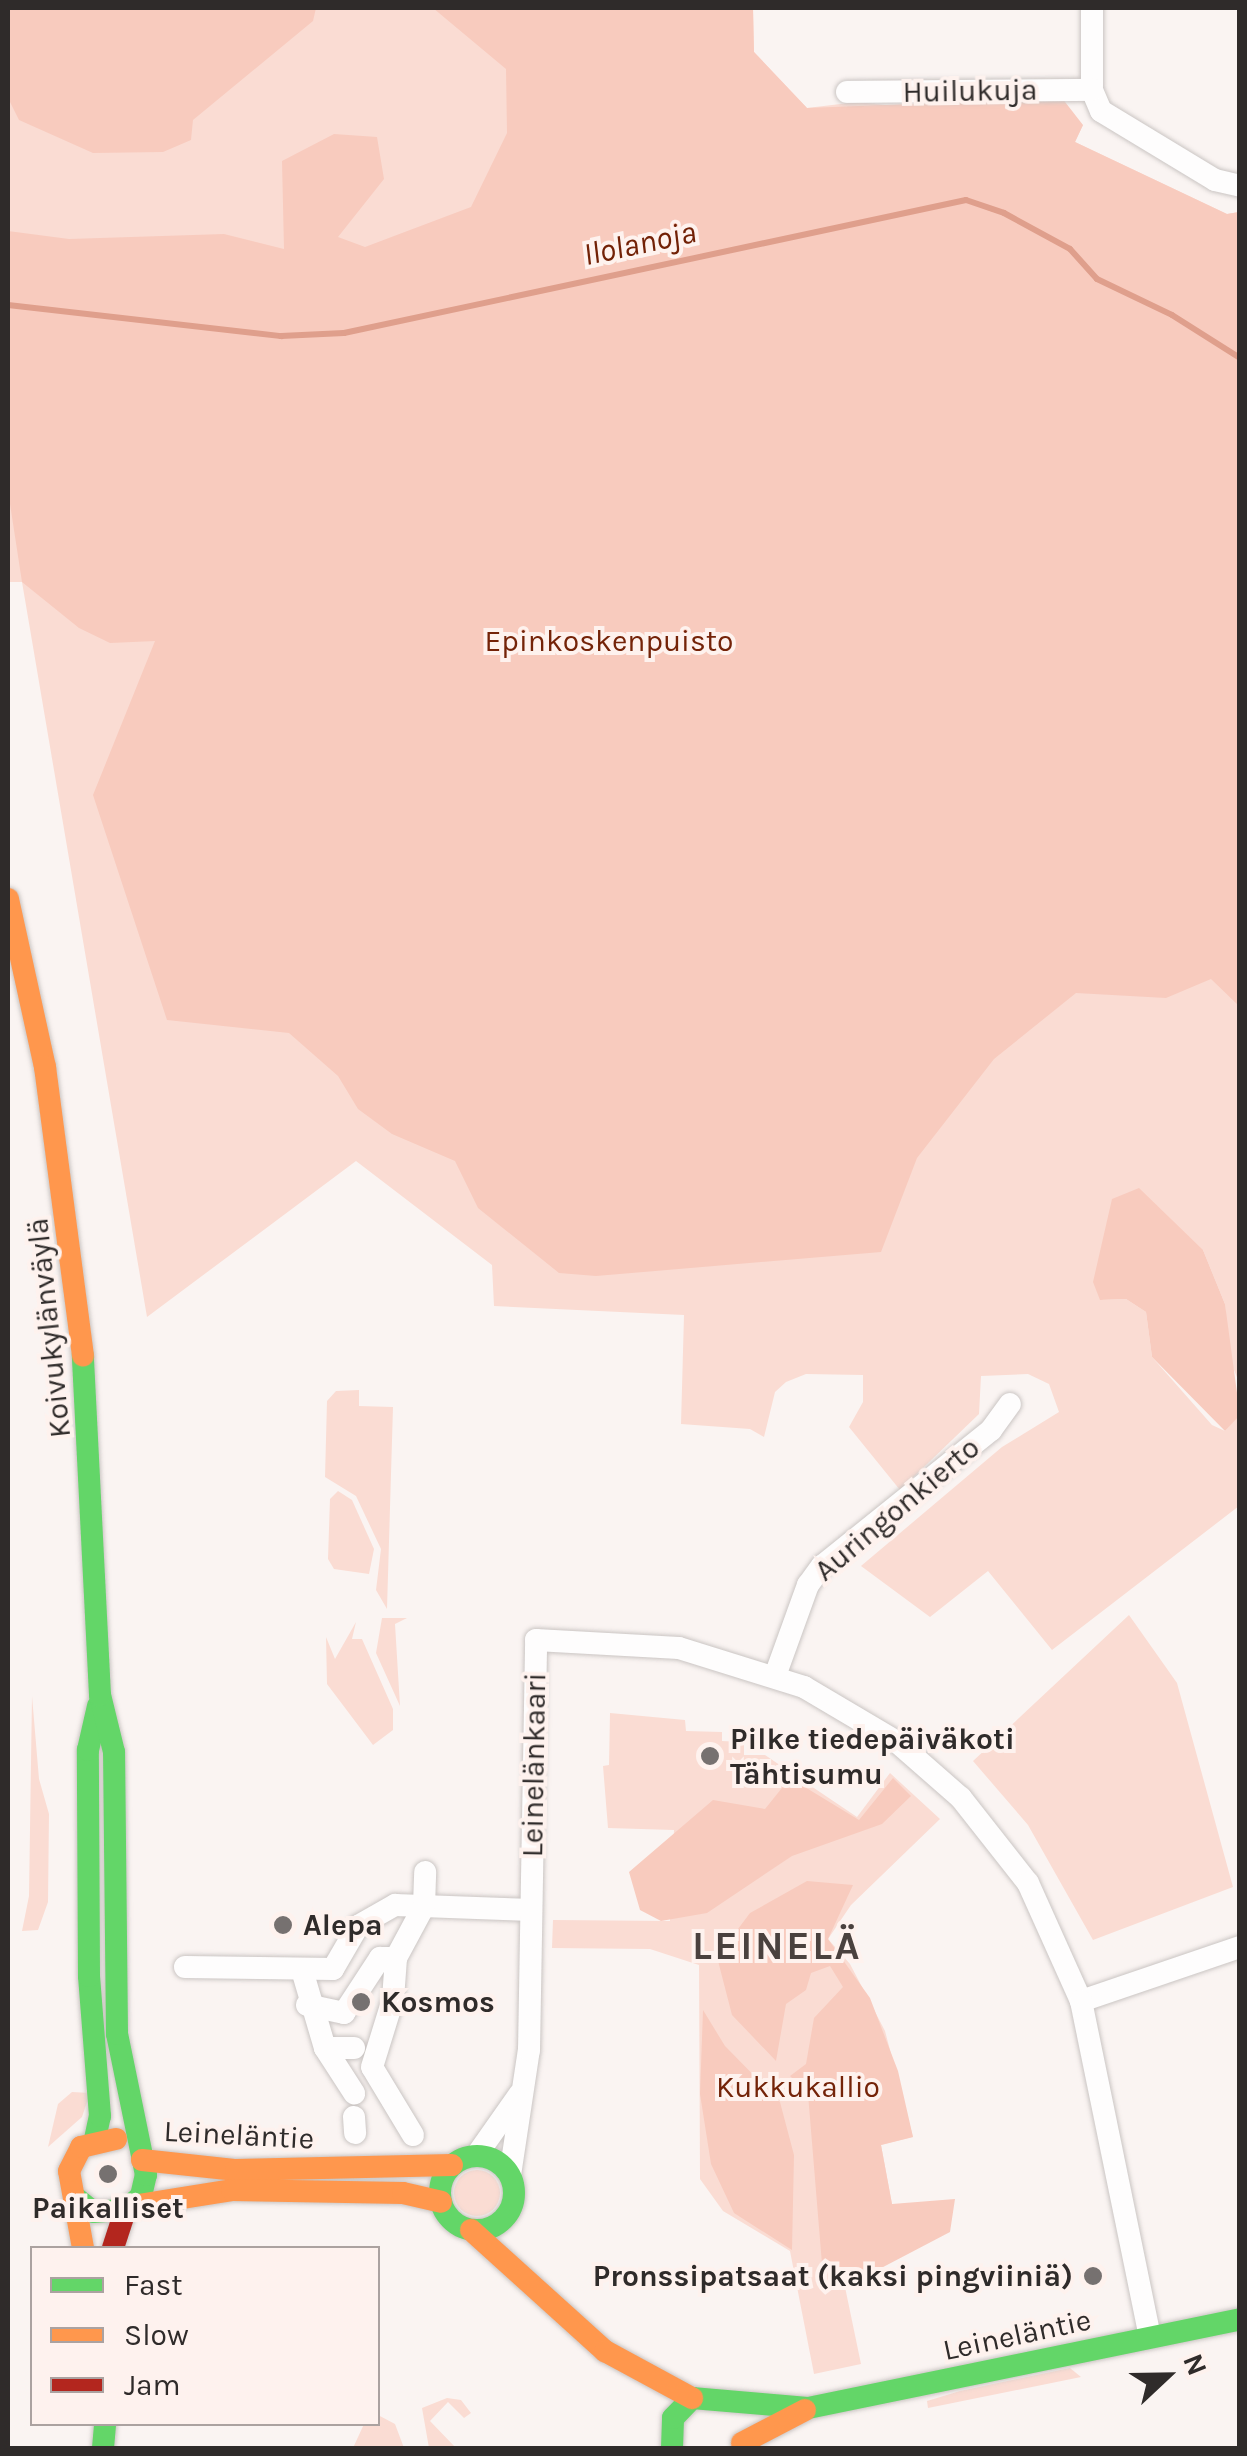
<!DOCTYPE html>
<meta charset="utf-8">
<style>
body{margin:0}
#map{position:relative;width:1247px;height:2456px;overflow:hidden;background:#faf4f2;font-family:Karla,sans-serif}
div>[style]{position:absolute}
[style*='--x']{left:calc(var(--x)*1px);top:calc(var(--y)*1px);width:calc(var(--w)*1px);rotate:calc(var(--a)*1deg)}
.green>*{inset:0;background:#fadcd3}
.round{border-radius:50%}
.forest>*{inset:0;background:#f8cbbe}
.stream>*{height:6px;margin:-3px;padding:0 3px;transform-origin:3px;border-radius:3px;background:#df9f8c}
.roads{filter:drop-shadow(0 0 2px #cac5c3) drop-shadow(0 0 2px #cac5c3)}
.street>*{height:22px;margin:-11px;padding:0 11px;transform-origin:11px;border-radius:11px;background:#fefdfd}
.fast>*{height:22px;margin:-11px;padding:0 11px;transform-origin:11px;border-radius:11px;background:#63d668}
.fast>.ring{margin:-11px;padding:0;box-sizing:content-box;background:none;border:22px solid #63d668;border-radius:50%}
.slow>*{height:22px;margin:-11px;padding:0 11px;transform-origin:11px;border-radius:11px;background:#ff974d}
.jam>*{height:22px;margin:-11px;padding:0 11px;transform-origin:11px;border-radius:11px;background:#b3261e}
.dots>*{width:28px;height:28px;translate:-50% -50%;box-sizing:border-box;border:5px solid #fef2ee;border-radius:50%}
span{translate:-50% -50%;white-space:nowrap;text-align:center;line-height:1.15;-webkit-text-stroke:8px #fef2ee;paint-order:stroke}
.street-label{font-size:30px;color:#2f2b2a}
.park-label{font-size:30px;color:#742308}
.poi-label{font-size:30px;color:#2f2b2a;font-weight:700}
.left{translate:0 -50%;text-align:left}
.right{translate:-100% -50%;text-align:right}
.water-label{font-size:32px;color:#722106;font-style:italic}
.district-label{font-size:40px;color:#4a413e;font-weight:700;letter-spacing:2.5px}
.frame{position:absolute;inset:0;border:10px solid #2f2b2a;pointer-events:none}
.legend{position:absolute;left:30px;top:2246px;width:350px;height:180px;box-sizing:border-box;background:#fef2ee;border:2px solid #aba2a0;margin:0;padding:12px 18px;list-style:none;font-size:30px;color:#2f2b2a}
.legend li{display:flex;align-items:center;gap:20px;height:50px}
.legend b{width:50px;border:2px solid #aba2a0}
.north{position:absolute;left:1117px;top:2326px;width:100px;height:100px;-webkit-text-stroke:8px #fef2ee;paint-order:stroke;rotate:68deg;font-size:28px;font-weight:700;line-height:40px;text-align:center;color:#2f2b2a}
.north::after{content:'';display:block;margin:auto;width:35px;height:45px;background:#2f2b2a;clip-path:polygon(50% 0,100% 100%,50% 72%,0 100%)}
</style>
<div id="map">
<div class="green">
<div style="clip-path:polygon(8px 8px,753px 8px,754px 52px,807px 108px,857px 102px,1083px 125px,1075px 142px,1227px 214px,1239px 212px,1239px 1382px,1228px 1356px,1225px 1304px,1203px 1250px,1101px 1300px,1126px 1299px,1146px 1312px,1152px 1357px,1212px 1425px,1225px 1431px,1239px 1415px,1239px 1506px,1052px 1650px,988px 1571px,930px 1617px,861px 1566px,1002px 1447px,1059px 1412px,1049px 1384px,1028px 1374px,981px 1376px,979px 1414px,900px 1490px,849px 1427px,863px 1402px,863px 1375px,806px 1374px,786px 1382px,775px 1392px,764px 1437px,750px 1429px,681px 1424px,684px 1315px,494px 1306px,492px 1265px,356px 1161px,147px 1317px,22px 582px,8px 582px)"></div>
<div style="clip-path:polygon(359px 1390px,359px 1406px,393px 1407px,387px 1609px,376px 1590px,381px 1549px,356px 1496px,325px 1477px,327px 1401px,336px 1391px)"></div>
<div style="clip-path:polygon(338px 1491px,352px 1500px,374px 1549px,369px 1574px,334px 1569px,328px 1559px,330px 1499px)"></div>
<div style="clip-path:polygon(1129px 1615px,1177px 1683px,1233px 1887px,1093px 1940px,1028px 1825px,973px 1761px)"></div>
<div style="clip-path:polygon(382px 1618px,407px 1618px,395px 1624px,400px 1706px,376px 1653px)"></div>
<div style="clip-path:polygon(356px 1622px,352px 1639px,362px 1639px,393px 1709px,393px 1730px,373px 1745px,327px 1684px,326px 1637px,335px 1659px)"></div>
<div style="clip-path:polygon(32px 1696px,39px 1779px,49px 1814px,48px 1902px,38px 1930px,22px 1931px,29px 1896px)"></div>
<div style="clip-path:polygon(610px 1713px,685px 1720px,686px 1731px,722px 1732px,722px 1741px,744px 1742px,744px 1755px,765px 1755px,857px 1817px,890px 1773px,940px 1819px,851px 1905px,828px 1939px,850px 1964px,885px 2031px,913px 2137px,881px 2145px,892px 2204px,845px 2287px,861px 2364px,814px 2374px,790px 2251px,723px 2211px,700px 2179px,699px 1965px,650px 1949px,552px 1948px,553px 1920px,670px 1921px,674px 1830px,608px 1828px,603px 1766px,609px 1765px)"></div>
<div style="clip-path:polygon(72px 2092px,90px 2093px,82px 2117px,48px 2147px,58px 2104px)"></div>
<div class="round" style="left:454px;top:2170px;width:46px;height:46px"></div>
<div style="clip-path:polygon(1070px 2368px,1081px 2377px,928px 2408px,927px 2401px,960px 2391px)"></div>
<div style="clip-path:polygon(447px 2398px,461px 2400px,471px 2413px,464px 2418px,448px 2402px,430px 2421px,456px 2448px,429px 2448px,422px 2408px)"></div>
<div style="clip-path:polygon(378px 2415px,395px 2424px,404px 2448px,353px 2448px,364px 2424px,378px 2424px)"></div>
</div>
<div class="forest">
<div style="clip-path:polygon(8px 8px,316px 8px,313px 21px,193px 120px,191px 140px,163px 152px,93px 153px,19px 120px,8px 98px)"></div>
<div style="clip-path:polygon(433px 8px,753px 8px,754px 52px,807px 108px,1062px 98px,1083px 125px,1075px 142px,1227px 214px,1239px 212px,1239px 1006px,1211px 979px,1166px 998px,1076px 993px,994px 1059px,917px 1158px,881px 1252px,596px 1276px,559px 1273px,478px 1208px,455px 1161px,392px 1134px,358px 1109px,338px 1076px,289px 1033px,167px 1020px,93px 795px,155px 641px,110px 643px,79px 628px,22px 582px,8px 491px,8px 231px,69px 239px,224px 234px,284px 249px,282px 161px,334px 134px,377px 137px,384px 179px,338px 237px,365px 247px,471px 207px,507px 133px,506px 69px)"></div>
<div style="clip-path:polygon(1139px 1188px,1203px 1250px,1225px 1304px,1240px 1415px,1225px 1431px,1152px 1357px,1146px 1312px,1126px 1299px,1100px 1300px,1093px 1282px,1112px 1199px)"></div>
<div style="clip-path:polygon(790px 1778px,859px 1820px,893px 1778px,911px 1796px,882px 1824px,792px 1856px,707px 1913px,661px 1921px,640px 1910px,629px 1872px,713px 1800px,765px 1809px)"></div>
<div style="clip-path:polygon(807px 1881px,853px 1885px,828px 1939px,870px 1998px,898px 2071px,913px 2137px,881px 2145px,892px 2204px,955px 2199px,950px 2232px,845px 2287px,822px 2264px,808px 2094px,790px 2076px,806px 2064px,814px 2018px,843px 1987px,830px 1966px,811px 1973px,806px 1990px,786px 2004px,776px 2061px,732px 2015px,717px 1957px,750px 1913px)"></div>
<div style="clip-path:polygon(703px 2010px,725px 2046px,780px 2102px,794px 2155px,792px 2250px,734px 2213px,711px 2164px,700px 2094px)"></div>
</div>
<div class="stream">
<div style="--x:8;--y:305;--w:275;--a:6.5"></div>
<div style="--x:281;--y:336;--w:63;--a:-2.7"></div>
<div style="--x:344;--y:333;--w:636;--a:-12.07"></div>
<div style="--x:966;--y:200;--w:40;--a:18.9"></div>
<div style="--x:1004;--y:213;--w:75;--a:28.6"></div>
<div style="--x:1070;--y:249;--w:40;--a:48"></div>
<div style="--x:1097;--y:279;--w:83;--a:25.6"></div>
<div style="--x:1172;--y:315;--w:80;--a:32.3"></div>
</div>
<div class="roads">
<div class="street">
<div style="--x:1092;--y:8;--w:82;--a:90"></div>
<div style="--x:1092;--y:90;--w:23;--a:67"></div>
<div style="--x:1101;--y:111;--w:133;--a:31.2"></div>
<div style="--x:1215;--y:180;--w:26;--a:13"></div>
<div style="--x:847;--y:92;--w:245;--a:-0.5"></div>
<div style="--x:775;--y:1676;--w:97;--a:-70.1"></div>
<div style="--x:808;--y:1585;--w:24;--a:-54"></div>
<div style="--x:822;--y:1566;--w:217;--a:-38.8"></div>
<div style="--x:991;--y:1430;--w:32;--a:-54"></div>
<div style="--x:185;--y:1967;--w:148;--a:0.8"></div>
<div style="--x:333;--y:1969;--w:50;--a:-59.8"></div>
<div style="--x:358;--y:1926;--w:43;--a:-29.6"></div>
<div style="--x:395;--y:1905;--w:136;--a:2.1"></div>
<div style="--x:302;--y:1970;--w:81;--a:73.6"></div>
<div style="--x:325;--y:2048;--w:54;--a:57.2"></div>
<div style="--x:1081;--y:2001;--w:168;--a:-18.8"></div>
<div style="--x:307;--y:2005;--w:38;--a:12"></div>
<div style="--x:344;--y:2013;--w:66;--a:-56.8"></div>
<div style="--x:380;--y:1958;--w:16;--a:0"></div>
<div style="--x:325;--y:2048;--w:29;--a:0"></div>
<div style="--x:354;--y:2117;--w:16;--a:86"></div>
<div style="--x:413;--y:2135;--w:79;--a:-121.1"></div>
<div style="--x:372;--y:2067;--w:71;--a:-72.8"></div>
<div style="--x:393;--y:1999;--w:41;--a:-85.8"></div>
<div style="--x:396;--y:1958;--w:59;--a:-61.7"></div>
<div style="--x:424;--y:1906;--w:34;--a:-88"></div>
<div style="--x:476;--y:2156;--w:75;--a:-54.8"></div>
<div style="--x:510;--y:2175;--w:126;--a:-81.4"></div>
<div style="--x:529;--y:2050;--w:410;--a:-89"></div>
<div style="--x:536;--y:1640;--w:143;--a:3.2"></div>
<div style="--x:679;--y:1648;--w:131;--a:17.3"></div>
<div style="--x:804;--y:1687;--w:108;--a:30.6"></div>
<div style="--x:897;--y:1742;--w:85;--a:41.2"></div>
<div style="--x:961;--y:1798;--w:108;--a:51.8"></div>
<div style="--x:1028;--y:1883;--w:129;--a:65.8"></div>
<div style="--x:1081;--y:2001;--w:342;--a:78.4"></div>
</div>
<div class="fast">
<div style="--x:95;--y:2139;--w:24;--a:-78"></div>
<div style="--x:100;--y:2116;--w:140;--a:-94.5"></div>
<div style="--x:89;--y:1976;--w:226;--a:-90.3"></div>
<div style="--x:88;--y:1750;--w:45;--a:-77.2"></div>
<div class="ring" style="left:440px;top:2156px;width:52px;height:52px"></div>
<div style="--x:76;--y:2198;--w:22;--a:39"></div>
<div style="--x:93;--y:2212;--w:32;--a:-4"></div>
<div style="--x:125;--y:2210;--w:21;--a:-41"></div>
<div style="--x:141;--y:2196;--w:22;--a:-77"></div>
<div style="--x:146;--y:2175;--w:144;--a:-101.6"></div>
<div style="--x:117;--y:2034;--w:282;--a:-90.6"></div>
<div style="--x:114;--y:1752;--w:59;--a:-103.8"></div>
<div style="--x:100;--y:1695;--w:339;--a:-92.9"></div>
<div style="--x:103;--y:2448;--w:24;--a:-85"></div>
<div style="--x:672;--y:2448;--w:30;--a:-88"></div>
<div style="--x:673;--y:2418;--w:28;--a:-46"></div>
<div style="--x:692;--y:2398;--w:116;--a:4.9"></div>
<div style="--x:808;--y:2408;--w:441;--a:-11.6"></div>
</div>
<div class="slow">
<div style="--x:8;--y:899;--w:172;--a:77.6"></div>
<div style="--x:45;--y:1067;--w:291;--a:82.5"></div>
<div style="--x:142;--y:2160;--w:95;--a:6.1"></div>
<div style="--x:236;--y:2170;--w:216;--a:-1.3"></div>
<div style="--x:132;--y:2206;--w:101;--a:-9.1"></div>
<div style="--x:232;--y:2190;--w:171;--a:1"></div>
<div style="--x:403;--y:2193;--w:39;--a:13"></div>
<div style="--x:471;--y:2230;--w:181;--a:42.1"></div>
<div style="--x:605;--y:2351;--w:99;--a:28.4"></div>
<div style="--x:83;--y:2248;--w:78;--a:-100.3"></div>
<div style="--x:69;--y:2171;--w:27;--a:-63"></div>
<div style="--x:81;--y:2147;--w:36;--a:-13"></div>
<div style="--x:742;--y:2443;--w:71;--a:-27.6"></div>
</div>
<div class="jam">
<div style="--x:113;--y:2248;--w:40;--a:-72"></div>
</div>
</div>
<div class="dots">
<div style="left:710px;top:1756px;background:#767170"></div>
<div style="left:283px;top:1925px;background:#767170"></div>
<div style="left:361px;top:2002px;background:#767170"></div>
<div style="left:108px;top:2174px;background:#767170"></div>
<div style="left:1093px;top:2276px;background:#767170"></div>
</div>
<div class="street-label">
<span style="left:970px;top:91px;rotate:-1deg">Huilukuja</span>
<span style="left:49px;top:1328px;rotate:-96deg">Koivukylänväylä</span>
<span style="left:897px;top:1509px;rotate:-40deg">Auringonkierto</span>
<span style="left:534px;top:1765px;rotate:-89deg">Leinelänkaari</span>
<span style="left:239px;top:2135px;rotate:3deg">Leineläntie</span>
<span style="left:1017px;top:2335px;rotate:-12deg">Leineläntie</span>
</div>
<div class="park-label">
<span style="left:609px;top:641px">Epinkoskenpuisto</span>
<span style="left:798px;top:2087px">Kukkukallio</span>
</div>
<div class="poi-label">
<span class="left" style="left:730px;top:1756px">Pilke tiedepäiväkoti<br>Tähtisumu</span>
<span class="left" style="left:303px;top:1925px">Alepa</span>
<span class="left" style="left:381px;top:2002px">Kosmos</span>
<span style="left:108px;top:2208px">Paikalliset</span>
<span class="right" style="left:1073px;top:2276px">Pronssipatsaat (kaksi pingviiniä)</span>
</div>
<div class="water-label">
<span style="left:640px;top:244px;rotate:-12deg">Ilolanoja</span>
</div>
<div class="district-label">
<span style="left:777px;top:1946px">LEINELÄ</span>
</div>
<div class="frame"></div>
<ul class="legend">
<li><b style="height:12px;background:#63d668"></b>Fast</li>
<li><b style="height:12px;background:#ff974d"></b>Slow</li>
<li><b style="height:12px;background:#b3261e"></b>Jam</li>
</ul>
<div class="north">N</div>
</div>
